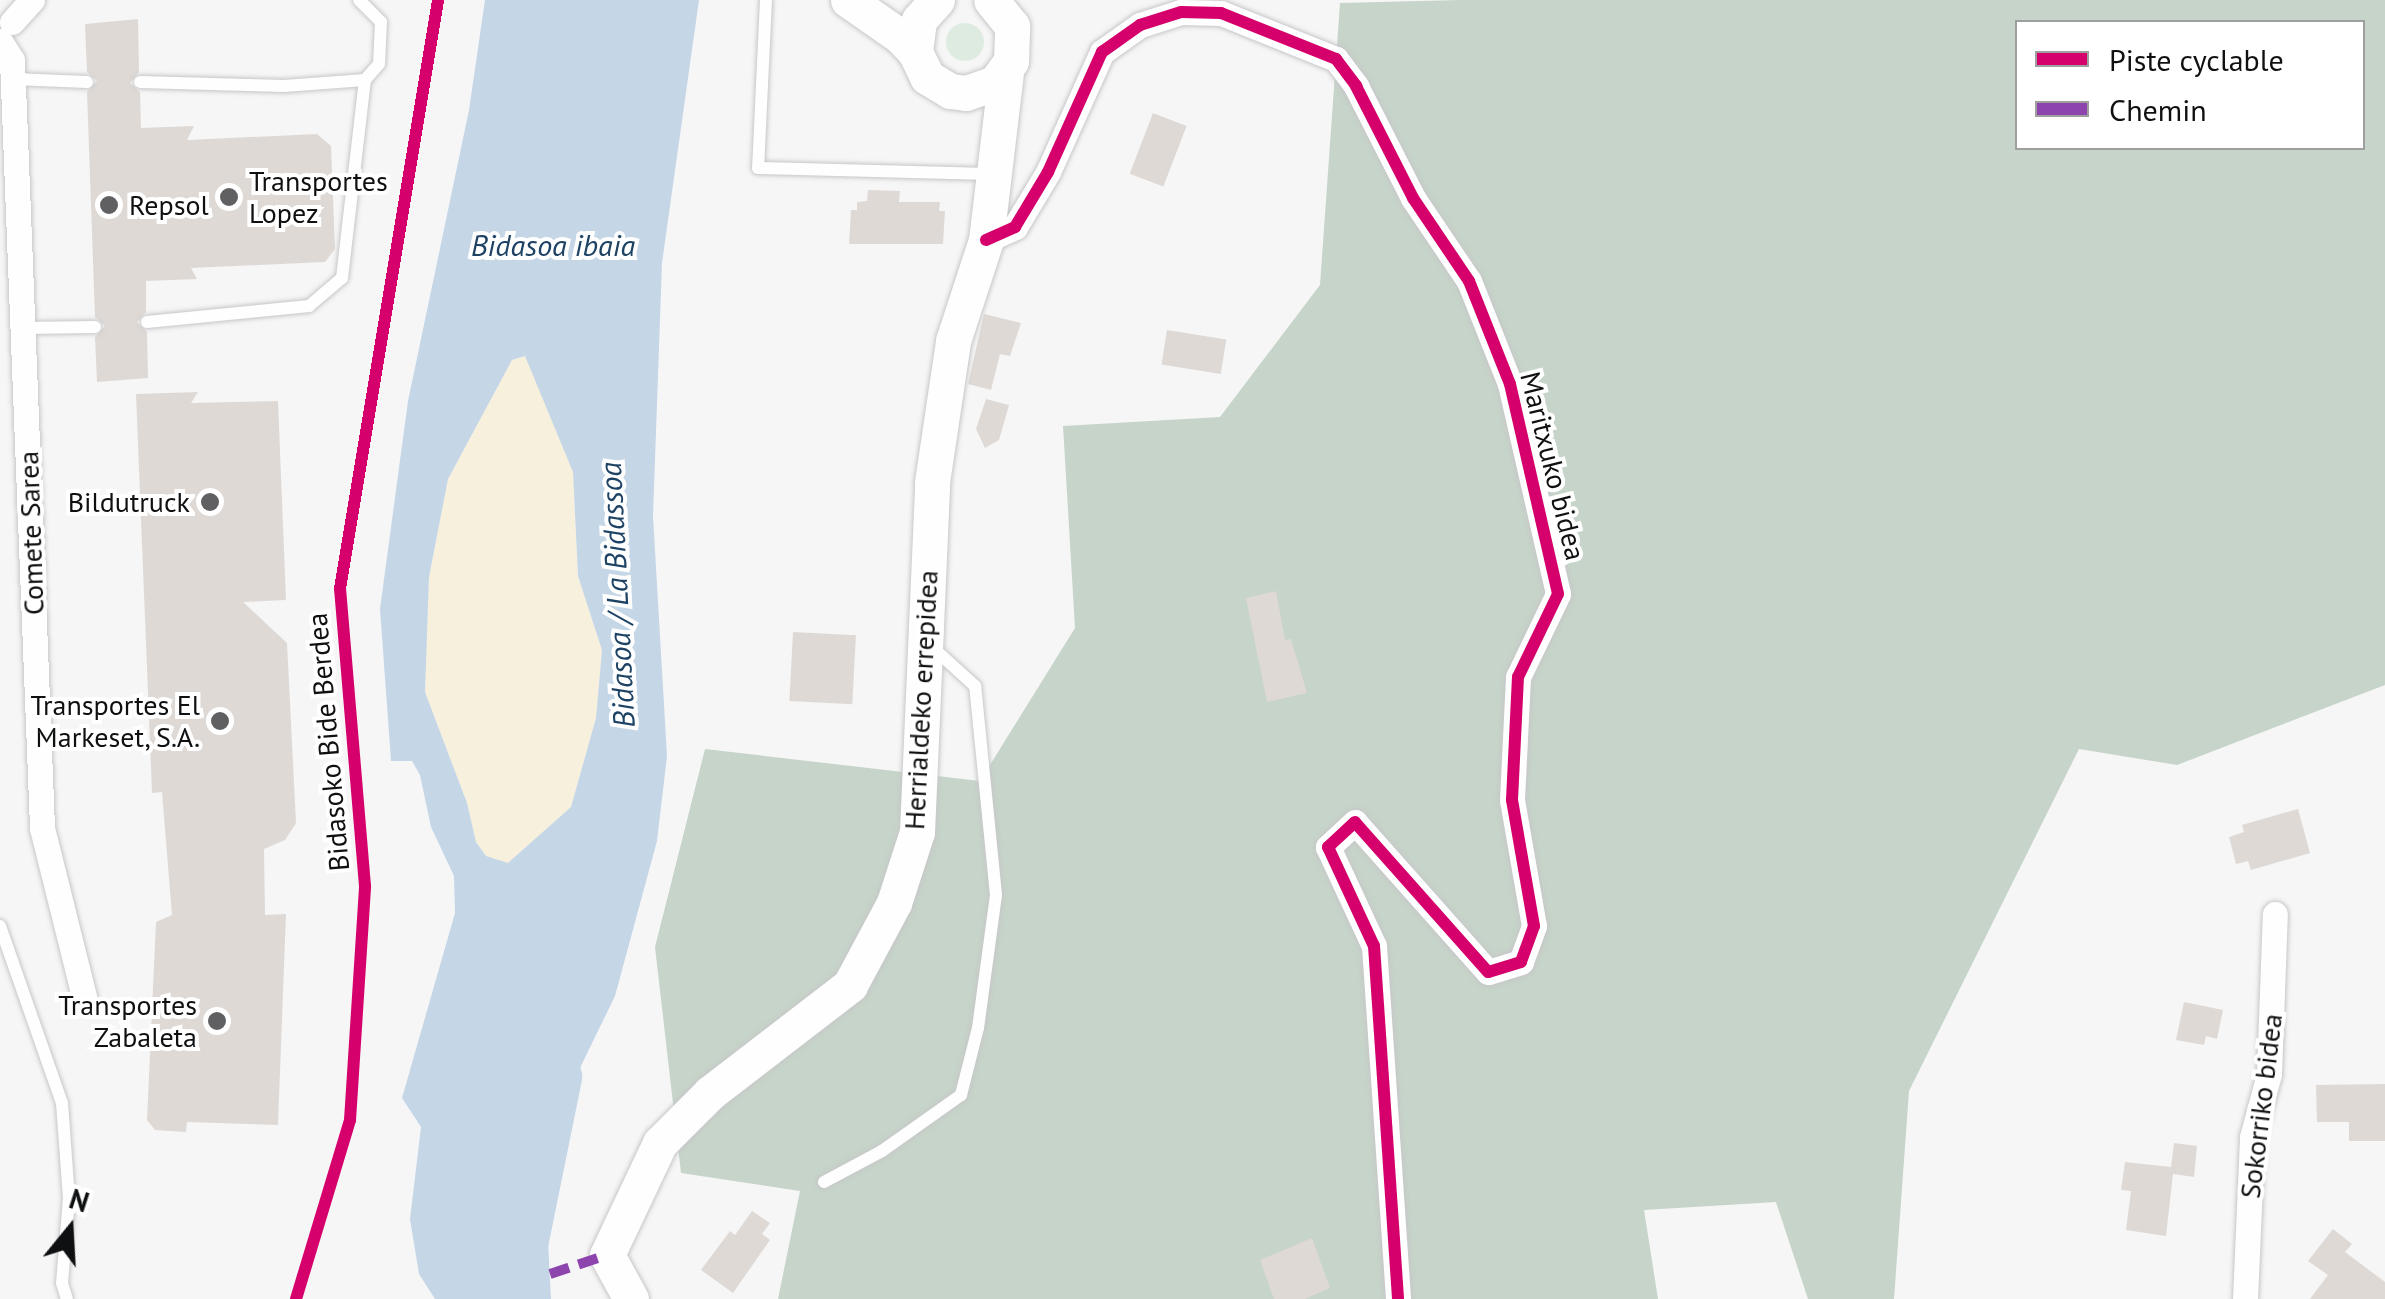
<!DOCTYPE html>
<style>
body{margin:0}
#map{position:relative;width:2385px;height:1299px;overflow:hidden;background:#f6f6f7;font-family:"PT Sans",sans-serif}
div>[style]{position:absolute}
[style*='--x']{left:calc(var(--x)*1px);top:calc(var(--y)*1px);width:calc(var(--w)*1px);rotate:calc(var(--a)*1deg)}
.green>*{inset:0;background:#deebe1}
.round{border-radius:50%}
.forest>*{inset:0;background:#c6d4c9}
.sand>*{inset:0;background:#f6f0dd}
.water>*{inset:0;background:#c5d6e7}
.river>*{height:48px;margin:-24px;padding:0 24px;transform-origin:24px;border-radius:24px;background:#c5d6e7}
.building>*{inset:0;background:#ded9d5;transform-origin:0 0}
.roads{filter:drop-shadow(0 0 2px #c7c7c8) drop-shadow(0 0 2px #c7c7c8)}
.lane>*{height:12px;margin:-6px;padding:0 6px;transform-origin:6px;border-radius:6px;background:#fefefe}
.street>*{height:25px;margin:-12.5px;padding:0 12.5px;transform-origin:12.5px;border-radius:12.5px;background:#fefefe}
.secondary>*{height:35px;margin:-17.5px;padding:0 17.5px;transform-origin:17.5px;border-radius:17.5px;background:#fefefe}
.quiet>*{height:10px;margin-top:-5px;transform-origin:0;background:repeating-linear-gradient(90deg,#8e44ad 0 20px,transparent 0 30px)}
.cycleway>*{height:12px;margin:-6px;padding:0 6px;transform-origin:6px;border-radius:6px;background:#d6006c}
.dots>*{width:28px;height:28px;translate:-50% -50%;box-sizing:border-box;border:5px solid #fff;border-radius:50%}
span{translate:-50% -50%;white-space:nowrap;text-align:center;line-height:1.15;-webkit-text-stroke:8px #fff;paint-order:stroke}
.poi-label{font-size:28px;color:#0f1011}
.left{translate:0 -50%;text-align:left}
.right{translate:-100% -50%;text-align:right}
.street-label{font-size:28px;color:#0f1011}
.water-label{font-size:30px;color:#1d4264;font-style:italic}
.legend{position:absolute;left:2015px;top:20px;width:350px;height:130px;box-sizing:border-box;background:#fff;border:2px solid #9f9fa0;margin:0;padding:12px 18px;list-style:none;font-size:30px;color:#0f1011}
.legend li{display:flex;align-items:center;gap:20px;height:50px}
.legend b{width:50px;border:2px solid #9f9fa0}
.north{position:absolute;left:20px;top:1179px;width:100px;height:100px;-webkit-text-stroke:8px #fff;paint-order:stroke;rotate:18deg;font-size:28px;font-weight:700;line-height:40px;text-align:center;color:#0f1011}
.north::after{content:'';display:block;margin:auto;width:35px;height:45px;background:#0f1011;clip-path:polygon(50% 0,100% 100%,50% 72%,0 100%)}
</style>
<div id="map">
<div class="green">
<div class="round" style="left:946px;top:23px;width:38px;height:38px"></div>
</div>
<div class="forest">
<div style="clip-path:polygon(evenodd,1460px 0,2385px 0,2385px 685px,2177px 765px,2079px 749px,1909px 1091px,1894px 1299px,1808px 1299px,1776px 1202px,1644px 1210px,1658px 1299px,778px 1299px,800px 1191px,681px 1173px,655px 947px,705px 749px,980px 781px,1075px 628px,1063px 426px,1220px 417px,1320px 285px,1340px 3px,1460px 0,2018px 22px,2362px 22px,2362px 148px,2018px 148px,2018px 22px)"></div>
</div>
<div class="sand">
<div style="clip-path:polygon(526px 355px,573px 472px,578px 576px,602px 650px,596px 718px,571px 807px,508px 864px,486px 856px,476px 842px,467px 803px,425px 692px,429px 577px,448px 479px,512px 360px)"></div>
</div>
<div class="water">
<div style="clip-path:polygon(evenodd,485px 0,699px 0,662px 263px,653px 516px,667px 756px,657px 841px,615px 996px,543px 1144px,551px 1299px,435px 1299px,419px 1274px,410px 1219px,421px 1127px,402px 1098px,455px 913px,454px 876px,431px 827px,420px 775px,412px 761px,391px 761px,380px 609px,408px 401px,469px 110px,485px 0,525px 356px,573px 472px,578px 576px,602px 650px,596px 718px,571px 807px,508px 863px,486px 856px,476px 842px,467px 803px,425px 692px,429px 577px,448px 479px,512px 360px,525px 356px)"></div>
</div>
<div class="river">
<div style="--x:513;--y:1299;--w:227;--a:-78.5"></div>
</div>
<div class="building">
<div style="clip-path:polygon(138px 19px,139px 72px,130px 83px,140px 92px,141px 128px,194px 126px,187px 140px,317px 134px,331px 146px,335px 249px,325px 262px,191px 268px,197px 279px,146px 281px,146px 312px,137px 322px,147px 332px,148px 378px,97px 382px,95px 337px,105px 326px,95px 317px,87px 92px,97px 81px,87px 72px,85px 24px)"></div>
<div style="left:1153px;top:113px;width:36px;height:65px;rotate:21deg"></div>
<div style="clip-path:polygon(868px 190px,900px 191px,899px 202px,940px 202px,939px 211px,945px 211px,943px 244px,849px 244px,851px 210px,857px 210px,857px 202px,867px 201px)"></div>
<div style="clip-path:polygon(984px 314px,1021px 323px,1010px 356px,1000px 354px,991px 390px,968px 384px)"></div>
<div style="left:1167px;top:330px;width:60px;height:35px;rotate:9deg"></div>
<div style="clip-path:polygon(198px 392px,191px 403px,278px 401px,286px 600px,243px 602px,287px 643px,296px 823px,285px 840px,264px 849px,265px 915px,286px 914px,278px 1125px,187px 1122px,186px 1132px,155px 1130px,147px 1120px,156px 922px,172px 915px,162px 792px,152px 793px,136px 394px)"></div>
<div style="clip-path:polygon(986px 399px,1009px 405px,999px 440px,985px 448px,976px 429px)"></div>
<div style="clip-path:polygon(1276px 591px,1285px 640px,1291px 639px,1307px 693px,1267px 702px,1246px 598px)"></div>
<div style="left:793px;top:632px;width:63px;height:69px;rotate:3deg"></div>
<div style="clip-path:polygon(2298px 809px,2310px 853px,2251px 870px,2248px 861px,2236px 864px,2229px 837px,2244px 832px,2242px 825px)"></div>
<div style="clip-path:polygon(2184px 1002px,2223px 1010px,2217px 1039px,2206px 1036px,2204px 1045px,2176px 1040px)"></div>
<div style="clip-path:polygon(2385px 1084px,2385px 1141px,2349px 1141px,2349px 1122px,2317px 1122px,2316px 1085px)"></div>
<div style="clip-path:polygon(2174px 1143px,2197px 1146px,2194px 1177px,2173px 1174px,2166px 1236px,2126px 1230px,2131px 1191px,2121px 1190px,2125px 1162px,2171px 1167px)"></div>
<div style="clip-path:polygon(752px 1211px,770px 1223px,762px 1234px,770px 1240px,733px 1293px,701px 1270px,730px 1231px,735px 1235px)"></div>
<div style="clip-path:polygon(2333px 1229px,2352px 1244px,2345px 1252px,2385px 1282px,2385px 1299px,2310px 1299px,2328px 1275px,2308px 1261px)"></div>
<div style="clip-path:polygon(1312px 1238px,1330px 1288px,1305px 1299px,1274px 1299px,1260px 1260px)"></div>
</div>
<div class="roads">
<div class="lane">
<div style="--x:766;--y:0;--w:168;--a:92.7"></div>
<div style="--x:758;--y:168;--w:234;--a:1.5"></div>
<div style="--x:13;--y:79;--w:74;--a:2.3"></div>
<div style="--x:140;--y:82;--w:144;--a:1.6"></div>
<div style="--x:284;--y:86;--w:81;--a:-4.2"></div>
<div style="--x:147;--y:322;--w:163;--a:-5.6"></div>
<div style="--x:309;--y:306;--w:43;--a:-40.3"></div>
<div style="--x:342;--y:278;--w:199;--a:-83.4"></div>
<div style="--x:365;--y:80;--w:21;--a:-49"></div>
<div style="--x:379;--y:64;--w:42;--a:-87.3"></div>
<div style="--x:381;--y:22;--w:31;--a:-135"></div>
<div style="--x:23;--y:328;--w:72;--a:-0.8"></div>
<div style="--x:0;--y:926;--w:188;--a:70.7"></div>
<div style="--x:62;--y:1103;--w:95;--a:85.8"></div>
<div style="--x:69;--y:1198;--w:85;--a:94.7"></div>
<div style="--x:62;--y:1283;--w:17;--a:73"></div>
<div style="--x:824;--y:1182;--w:66;--a:-28.1"></div>
<div style="--x:882;--y:1151;--w:97;--a:-35.3"></div>
<div style="--x:961;--y:1095;--w:69;--a:-75.8"></div>
<div style="--x:978;--y:1028;--w:134;--a:-82.3"></div>
<div style="--x:996;--y:895;--w:210;--a:-95.7"></div>
<div style="--x:975;--y:686;--w:61;--a:-137.7"></div>
</div>
<div class="street">
<div style="--x:12;--y:22;--w:30;--a:-48"></div>
<div style="--x:0;--y:41;--w:22;--a:58"></div>
<div style="--x:12;--y:60;--w:769;--a:87.76"></div>
<div style="--x:42;--y:828;--w:178;--a:76"></div>
<div style="--x:986;--y:240;--w:32;--a:-24"></div>
<div style="--x:1015;--y:227;--w:64;--a:-59"></div>
<div style="--x:1048;--y:172;--w:132;--a:-65.8"></div>
<div style="--x:1102;--y:52;--w:47;--a:-35.4"></div>
<div style="--x:1140;--y:25;--w:43;--a:-17.6"></div>
<div style="--x:1181;--y:12;--w:40;--a:1.4"></div>
<div style="--x:1221;--y:13;--w:124;--a:21.8"></div>
<div style="--x:1336;--y:59;--w:34;--a:53"></div>
<div style="--x:1356;--y:86;--w:126;--a:63"></div>
<div style="--x:1413;--y:198;--w:100;--a:56"></div>
<div style="--x:1469;--y:281;--w:111;--a:68.3"></div>
<div style="--x:1510;--y:384;--w:215;--a:77.1"></div>
<div style="--x:1558;--y:594;--w:92;--a:115.7"></div>
<div style="--x:1518;--y:677;--w:123;--a:92.8"></div>
<div style="--x:1512;--y:800;--w:128;--a:80.1"></div>
<div style="--x:1534;--y:926;--w:38;--a:110"></div>
<div style="--x:1521;--y:962;--w:34;--a:163"></div>
<div style="--x:1488;--y:972;--w:200;--a:-131.6"></div>
<div style="--x:1355;--y:822;--w:37;--a:137"></div>
<div style="--x:1328;--y:847;--w:109;--a:65.1"></div>
<div style="--x:1374;--y:946;--w:354;--a:86.1"></div>
<div style="--x:2245;--y:1299;--w:162;--a:-87.5"></div>
<div style="--x:2252;--y:1137;--w:65;--a:-74.9"></div>
<div style="--x:2269;--y:1074;--w:160;--a:-87.9"></div>
</div>
<div class="secondary">
<div style="--x:848;--y:0;--w:65;--a:34.9"></div>
<div style="--x:901;--y:37;--w:21;--a:47"></div>
<div style="--x:937;--y:0;--w:27;--a:132"></div>
<div style="--x:919;--y:20;--w:32;--a:97"></div>
<div style="--x:915;--y:52;--w:28;--a:64"></div>
<div style="--x:927;--y:77;--w:27;--a:31"></div>
<div style="--x:950;--y:91;--w:16;--a:7"></div>
<div style="--x:966;--y:93;--w:31;--a:-19"></div>
<div style="--x:995;--y:83;--w:27;--a:-54"></div>
<div style="--x:1011;--y:61;--w:35;--a:-88"></div>
<div style="--x:1012;--y:26;--w:33;--a:-129"></div>
<div style="--x:631;--y:1299;--w:50;--a:-118.6"></div>
<div style="--x:607;--y:1255;--w:124;--a:-64.7"></div>
<div style="--x:660;--y:1143;--w:71;--a:-45"></div>
<div style="--x:710;--y:1093;--w:177;--a:-37.6"></div>
<div style="--x:850;--y:985;--w:93;--a:-61.8"></div>
<div style="--x:894;--y:903;--w:75;--a:-72.1"></div>
<div style="--x:917;--y:832;--w:350;--a:-87.5"></div>
<div style="--x:932;--y:482;--w:143;--a:-81.5"></div>
<div style="--x:953;--y:341;--w:106;--a:-71.9"></div>
<div style="--x:986;--y:240;--w:169;--a:-83.2"></div>
</div>
</div>
<div class="quiet">
<div style="--x:550;--y:1274;--w:60;--a:-18.4"></div>
</div>
<div class="cycleway">
<div style="--x:986;--y:240;--w:32;--a:-24"></div>
<div style="--x:1015;--y:227;--w:64;--a:-59"></div>
<div style="--x:1048;--y:172;--w:132;--a:-65.8"></div>
<div style="--x:1102;--y:52;--w:47;--a:-35.4"></div>
<div style="--x:1140;--y:25;--w:43;--a:-17.6"></div>
<div style="--x:1181;--y:12;--w:40;--a:1.4"></div>
<div style="--x:1221;--y:13;--w:124;--a:21.8"></div>
<div style="--x:1336;--y:59;--w:34;--a:53"></div>
<div style="--x:1356;--y:86;--w:126;--a:63"></div>
<div style="--x:1413;--y:198;--w:100;--a:56"></div>
<div style="--x:1469;--y:281;--w:111;--a:68.3"></div>
<div style="--x:1510;--y:384;--w:215;--a:77.1"></div>
<div style="--x:1558;--y:594;--w:92;--a:115.7"></div>
<div style="--x:1518;--y:677;--w:123;--a:92.8"></div>
<div style="--x:1512;--y:800;--w:128;--a:80.1"></div>
<div style="--x:1534;--y:926;--w:38;--a:110"></div>
<div style="--x:1521;--y:962;--w:34;--a:163"></div>
<div style="--x:1488;--y:972;--w:200;--a:-131.6"></div>
<div style="--x:1355;--y:822;--w:37;--a:137"></div>
<div style="--x:1328;--y:847;--w:109;--a:65.1"></div>
<div style="--x:1374;--y:946;--w:354;--a:86.1"></div>
<div style="--x:296;--y:1299;--w:187;--a:-73.2"></div>
<div style="--x:350;--y:1120;--w:234;--a:-86.3"></div>
<div style="--x:365;--y:886;--w:298;--a:-94.8"></div>
<div style="--x:340;--y:589;--w:597;--a:-80.55"></div>
</div>
<div class="dots">
<div style="left:229px;top:197px;background:#606062"></div>
<div style="left:109px;top:205px;background:#606062"></div>
<div style="left:210px;top:502px;background:#606062"></div>
<div style="left:220px;top:721px;background:#606062"></div>
<div style="left:217px;top:1021px;background:#606062"></div>
</div>
<div class="poi-label">
<span class="left" style="left:249px;top:197px">Transportes<br>Lopez</span>
<span class="left" style="left:129px;top:205px">Repsol</span>
<span class="right" style="left:190px;top:502px">Bildutruck</span>
<span class="right" style="left:200px;top:721px">Transportes El<br>Markeset, S.A.</span>
<span class="right" style="left:197px;top:1021px">Transportes<br>Zabaleta</span>
</div>
<div class="street-label">
<span style="left:1553px;top:466px;rotate:76deg">Maritxuko bidea</span>
<span style="left:31px;top:533px;rotate:-92deg">Comete Sarea</span>
<span style="left:921px;top:700px;rotate:-87deg">Herrialdeko errepidea</span>
<span style="left:328px;top:742px;rotate:-95deg">Bidasoko Bide Berdea</span>
<span style="left:2261px;top:1106px;rotate:-83deg">Sokorriko bidea</span>
</div>
<div class="water-label">
<span style="left:553px;top:245px">Bidasoa ibaia</span>
<span style="left:617px;top:595px;rotate:-93deg">Bidasoa / La Bidassoa</span>
</div>
<ul class="legend">
<li><b style="height:12px;background:#d6006c"></b>Piste cyclable</li>
<li><b style="height:12px;background:#8e44ad"></b>Chemin</li>
</ul>
<div class="north">N</div>
</div>
